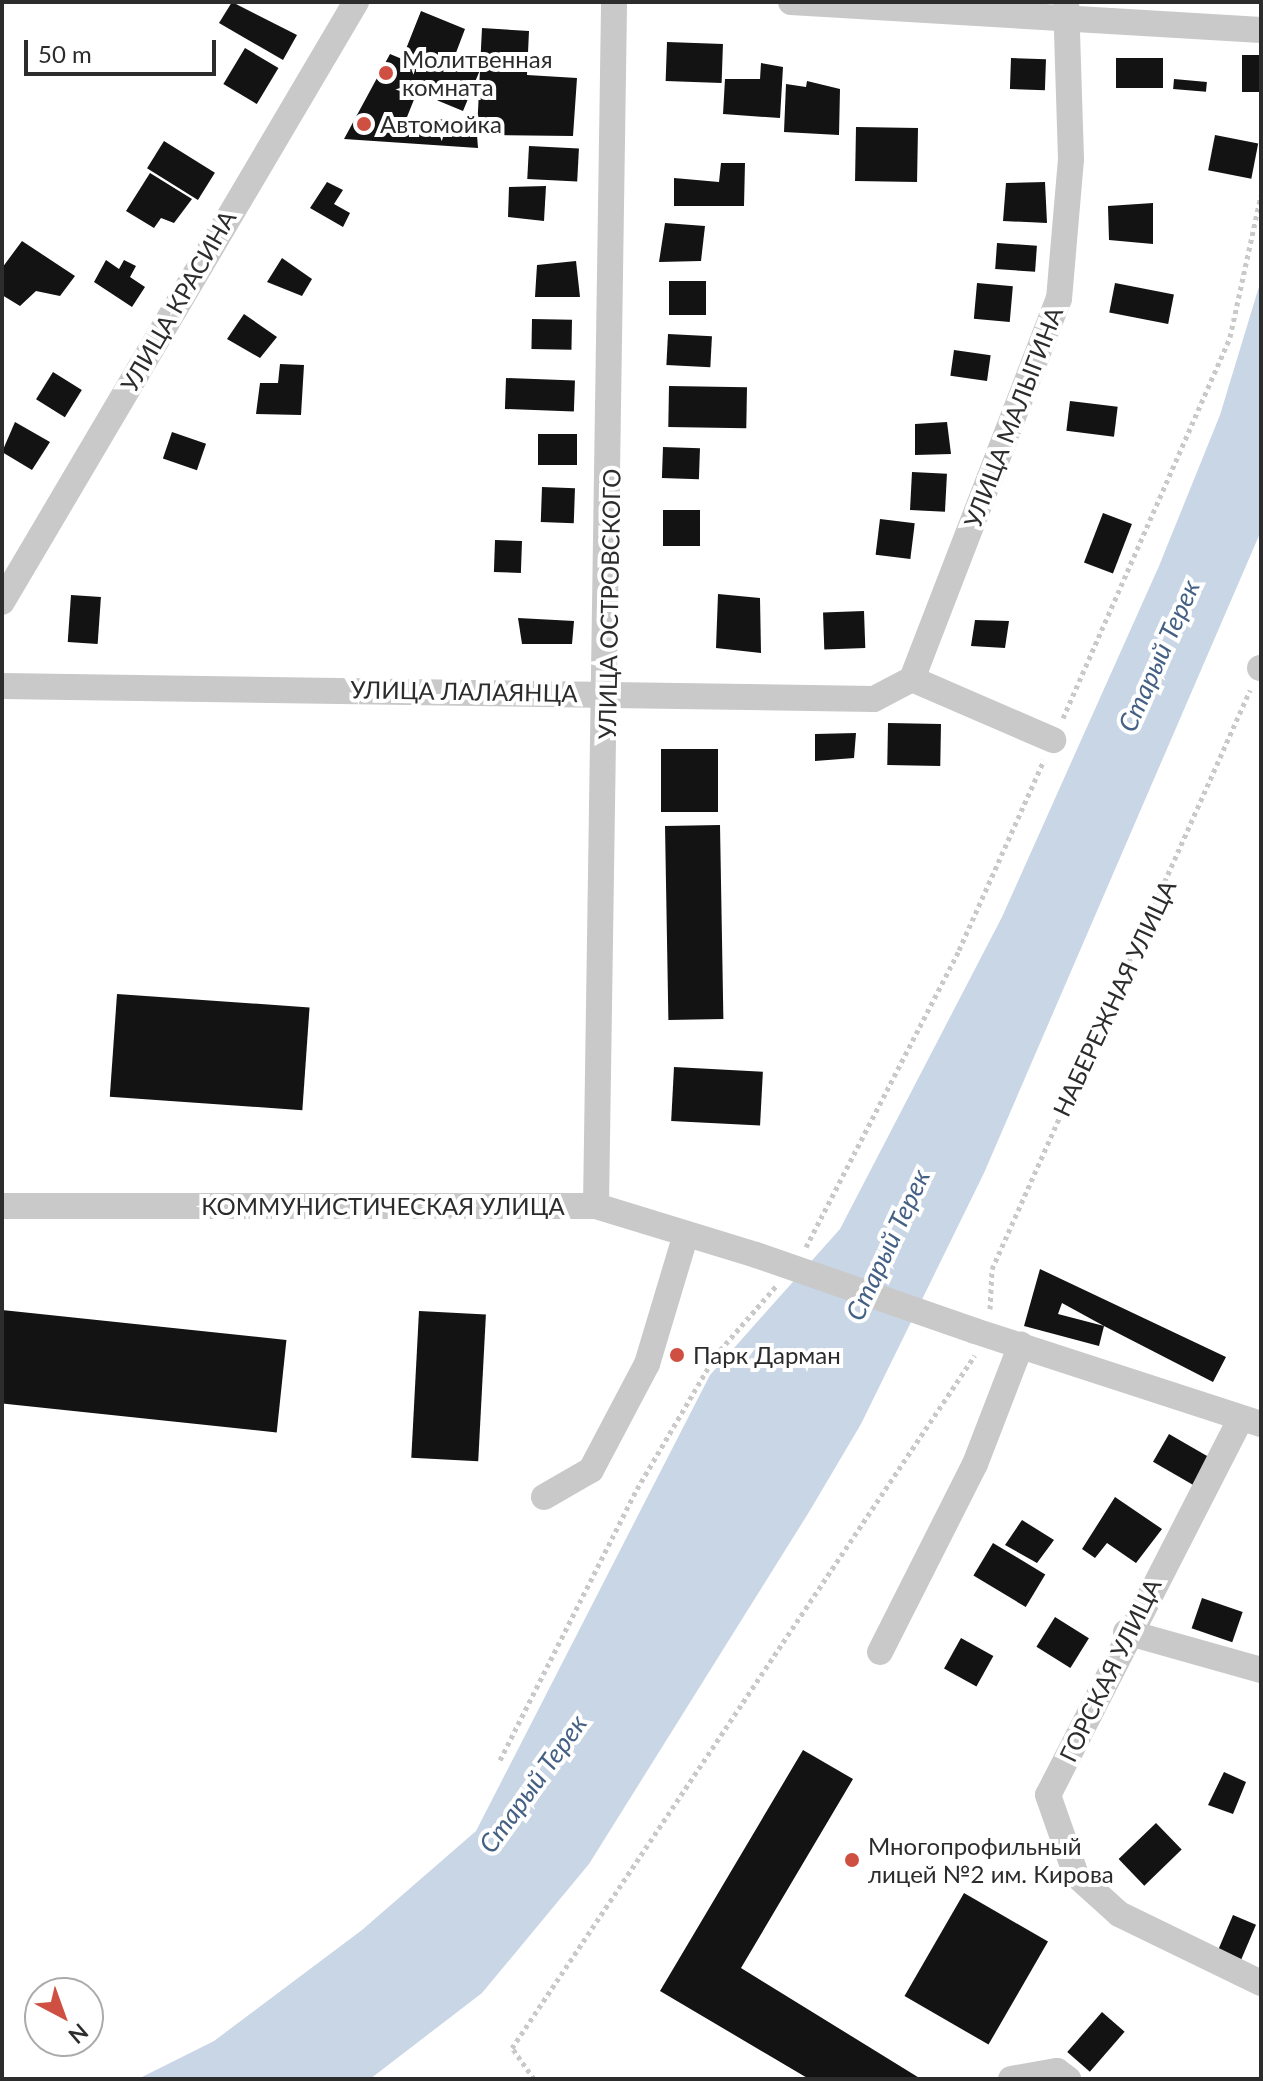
<!DOCTYPE html>
<meta charset="utf-8">
<style>
body{margin:0}
#map{position:relative;width:1263px;height:2081px;overflow:hidden;background:#fff;font-family:Lato,sans-serif}
div>[style]{position:absolute}
[style*='--x']{left:calc(var(--x)*1px);top:calc(var(--y)*1px);width:calc(var(--w)*1px);rotate:calc(var(--a)*1deg)}
.water>*{inset:0;background:#c9d6e6}
.building>*{inset:0;background:#131313;transform-origin:0 0}
.path>*{height:5px;margin-top:-2.5px;transform-origin:0;background:repeating-linear-gradient(90deg,#c9c9c9 0 4px,transparent 0 8px)}
.minor>*{height:26px;margin:-13px;padding:0 13px;transform-origin:13px;border-radius:13px;background:#c9c9c9}
.minor-bridge>*{height:26px;margin:-13px;padding:0 13px;transform-origin:13px;border-radius:13px;background:#c9c9c9}
.dots>*{width:22px;height:22px;translate:-50% -50%;box-sizing:border-box;border:4px solid #fff;border-radius:50%}
span{translate:-50% -50%;white-space:nowrap;text-align:center;line-height:1.15;-webkit-text-stroke:8px #fff;paint-order:stroke}
.poi-label{font-size:24px;color:#2c2c2c}
.left{translate:0 -50%;text-align:left}
.street-label{font-size:24px;color:#2c2c2c}
.water-label{font-size:26px;color:#446084;font-style:italic}
.frame{position:absolute;inset:0;border:4px solid #2c2c2c;pointer-events:none}
.north{position:absolute;left:24px;top:1977px;width:80px;height:80px;box-sizing:border-box;background:#fff;border:2px solid #ababab;border-radius:50%;rotate:139deg;font-size:22px;font-weight:700;line-height:32px;text-align:center;color:#2c2c2c}
.north::after{content:'';display:block;margin:auto;width:28px;height:36px;background:#cf5042;clip-path:polygon(50% 0,100% 100%,50% 72%,0 100%)}
.scale{position:absolute;left:24px;top:40px;width:192px;height:36px;box-sizing:border-box;border:4px solid #2c2c2c;border-top:0;padding-left:10px;font-size:24px;line-height:28px;white-space:nowrap;color:#2c2c2c;-webkit-text-stroke:6px #fff;paint-order:stroke}
</style>
<div id="map">
<div class="water">
<div style="clip-path:polygon(1261px 280px,1261px 531px,984px 1173px,861px 1424px,809px 1512px,589px 1864px,482px 1993px,370px 2079px,138px 2079px,214px 2041px,362px 1930px,476px 1831px,710px 1375px,840px 1229px,1002px 917px,1159px 566px,1220px 415px)"></div>
</div>
<div class="building">
<div style="clip-path:polygon(232px 2px,297px 35px,283px 60px,219px 23px)"></div>
<div style="clip-path:polygon(evenodd,421px 11px,465px 29px,454px 58px,480px 68px,482px 28px,529px 31px,527px 75px,577px 78px,573px 136px,477px 135px,478px 148px,344px 139px,390px 54px,402px 59px,421px 11px,480px 70px,477px 131px,476px 122px,407px 117px,417px 92px,463px 111px,480px 70px)"></div>
<div style="left:667px;top:42px;width:56px;height:39px;rotate:2deg"></div>
<div style="left:245px;top:48px;width:39px;height:42px;rotate:31deg"></div>
<div style="left:1242px;top:55px;width:19px;height:37px"></div>
<div style="left:1011px;top:58px;width:35px;height:31px;rotate:2deg"></div>
<div style="left:1116px;top:58px;width:47px;height:30px"></div>
<div style="clip-path:polygon(761px 63px,783px 67px,780px 118px,723px 114px,725px 79px,760px 79px)"></div>
<div style="left:1174px;top:79px;width:33px;height:10px;rotate:5deg"></div>
<div style="clip-path:polygon(807px 81px,840px 89px,839px 135px,784px 132px,786px 84px,806px 87px)"></div>
<div style="left:856px;top:127px;width:62px;height:54px;rotate:1deg"></div>
<div style="left:1215px;top:135px;width:44px;height:36px;rotate:11deg"></div>
<div style="left:164px;top:141px;width:60px;height:32px;rotate:32deg"></div>
<div style="left:529px;top:146px;width:50px;height:33px;rotate:3deg"></div>
<div style="clip-path:polygon(721px 163px,745px 163px,744px 206px,674px 206px,674px 178px,719px 182px)"></div>
<div style="clip-path:polygon(150px 173px,192px 199px,174px 223px,161px 218px,154px 228px,126px 211px)"></div>
<div style="clip-path:polygon(327px 182px,343px 190px,334px 204px,350px 213px,343px 227px,310px 208px)"></div>
<div style="clip-path:polygon(1045px 182px,1047px 223px,1003px 221px,1006px 183px)"></div>
<div style="clip-path:polygon(546px 186px,544px 221px,508px 217px,509px 187px)"></div>
<div style="clip-path:polygon(1153px 203px,1153px 244px,1109px 240px,1108px 206px)"></div>
<div style="clip-path:polygon(665px 223px,705px 226px,701px 261px,659px 262px)"></div>
<div style="clip-path:polygon(22px 241px,75px 276px,60px 296px,36px 291px,20px 306px,2px 295px,2px 268px)"></div>
<div style="left:997px;top:243px;width:40px;height:26px;rotate:4deg"></div>
<div style="clip-path:polygon(282px 258px,312px 279px,302px 296px,267px 282px)"></div>
<div style="clip-path:polygon(106px 260px,119px 269px,124px 260px,136px 266px,130px 277px,145px 287px,132px 307px,94px 282px)"></div>
<div style="clip-path:polygon(576px 261px,580px 297px,535px 297px,537px 265px)"></div>
<div style="left:669px;top:281px;width:37px;height:34px"></div>
<div style="left:977px;top:283px;width:36px;height:36px;rotate:5deg"></div>
<div style="left:1115px;top:283px;width:60px;height:30px;rotate:11deg"></div>
<div style="clip-path:polygon(244px 314px,277px 337px,260px 358px,227px 339px)"></div>
<div style="left:532px;top:319px;width:40px;height:30px;rotate:1deg"></div>
<div style="left:668px;top:334px;width:44px;height:31px;rotate:3deg"></div>
<div style="left:954px;top:350px;width:37px;height:26px;rotate:8deg"></div>
<div style="clip-path:polygon(280px 364px,304px 365px,301px 415px,256px 414px,260px 383px,278px 383px)"></div>
<div style="left:53px;top:372px;width:34px;height:32px;rotate:32deg"></div>
<div style="left:506px;top:378px;width:69px;height:31px;rotate:2deg"></div>
<div style="left:669px;top:386px;width:78px;height:41px;rotate:1deg"></div>
<div style="left:1070px;top:401px;width:48px;height:30px;rotate:7deg"></div>
<div style="clip-path:polygon(15px 422px,50px 442px,32px 470px,2px 452px)"></div>
<div style="clip-path:polygon(947px 422px,951px 454px,915px 455px,915px 424px)"></div>
<div style="left:172px;top:432px;width:36px;height:28px;rotate:19deg"></div>
<div style="left:538px;top:434px;width:39px;height:31px"></div>
<div style="left:663px;top:447px;width:37px;height:31px;rotate:2deg"></div>
<div style="left:912px;top:472px;width:35px;height:38px;rotate:3deg"></div>
<div style="left:542px;top:487px;width:33px;height:35px;rotate:2deg"></div>
<div style="left:663px;top:510px;width:37px;height:36px"></div>
<div style="left:1103px;top:513px;width:31px;height:53px;rotate:21deg"></div>
<div style="left:880px;top:519px;width:35px;height:36px;rotate:7deg"></div>
<div style="left:522px;top:541px;width:32px;height:27px;rotate:92deg"></div>
<div style="clip-path:polygon(718px 594px,760px 598px,761px 653px,716px 648px)"></div>
<div style="left:71px;top:595px;width:30px;height:47px;rotate:4deg"></div>
<div style="left:864px;top:611px;width:37px;height:41px;rotate:88deg"></div>
<div style="clip-path:polygon(518px 618px,574px 621px,572px 644px,522px 644px)"></div>
<div style="clip-path:polygon(975px 620px,1009px 621px,1005px 648px,971px 646px)"></div>
<div style="left:888px;top:723px;width:53px;height:42px;rotate:1deg"></div>
<div style="clip-path:polygon(856px 733px,854px 758px,815px 761px,815px 734px)"></div>
<div style="left:661px;top:749px;width:57px;height:63px"></div>
<div style="left:720px;top:825px;width:194px;height:55px;rotate:89deg"></div>
<div style="left:117px;top:994px;width:193px;height:103px;rotate:4deg"></div>
<div style="left:674px;top:1067px;width:89px;height:54px;rotate:3deg"></div>
<div style="clip-path:polygon(evenodd,1040px 1269px,1226px 1357px,1213px 1382px,1104px 1326px,1099px 1346px,1024px 1326px,1040px 1269px,1062px 1303px,1104px 1326px,1058px 1314px,1062px 1303px)"></div>
<div style="left:2px;top:1310px;width:286px;height:93px;rotate:6deg"></div>
<div style="left:419px;top:1311px;width:67px;height:147px;rotate:3deg"></div>
<div style="left:1169px;top:1434px;width:46px;height:32px;rotate:30deg"></div>
<div style="clip-path:polygon(1115px 1497px,1162px 1529px,1136px 1563px,1107px 1543px,1095px 1558px,1082px 1549px)"></div>
<div style="clip-path:polygon(1022px 1520px,1054px 1540px,1037px 1563px,1005px 1545px)"></div>
<div style="left:993px;top:1543px;width:61px;height:38px;rotate:31deg"></div>
<div style="left:1202px;top:1598px;width:43px;height:32px;rotate:19deg"></div>
<div style="left:1055px;top:1617px;width:40px;height:35px;rotate:32deg"></div>
<div style="left:961px;top:1638px;width:37px;height:35px;rotate:29deg"></div>
<div style="clip-path:polygon(803px 1750px,853px 1779px,741px 1968px,921px 2079px,809px 2079px,660px 1991px)"></div>
<div style="clip-path:polygon(1224px 1772px,1246px 1782px,1233px 1814px,1208px 1805px)"></div>
<div style="left:1156px;top:1823px;width:37px;height:52px;rotate:46deg"></div>
<div style="left:964px;top:1893px;width:97px;height:119px;rotate:30deg"></div>
<div style="left:1233px;top:1915px;width:25px;height:40px;rotate:23deg"></div>
<div style="left:1102px;top:2012px;width:30px;height:53px;rotate:41deg"></div>
</div>
<div class="path">
<div style="--x:1063;--y:718;--w:416;--a:-66.3"></div>
<div style="--x:1230;--y:337;--w:145;--a:-77.7"></div>
<div style="--x:806;--y:1247;--w:334;--a:-62.7"></div>
<div style="--x:959;--y:950;--w:208;--a:-65.9"></div>
<div style="--x:990;--y:1309;--w:40;--a:-87.1"></div>
<div style="--x:992;--y:1269;--w:634;--a:-65.98"></div>
<div style="--x:500;--y:1760;--w:304;--a:-63.2"></div>
<div style="--x:637;--y:1489;--w:154;--a:-59.6"></div>
<div style="--x:715;--y:1356;--w:93;--a:-48.9"></div>
<div style="--x:534;--y:2079;--w:38;--a:-125"></div>
<div style="--x:512;--y:2048;--w:833;--a:-56.25"></div>
</div>
<div class="minor">
<div style="--x:791;--y:2;--w:471;--a:3.4"></div>
<div style="--x:2;--y:602;--w:697;--a:-59.46"></div>
<div style="--x:1260;--y:668;--w:1;--a:0"></div>
<div style="--x:912;--y:679;--w:407;--a:-68.9"></div>
<div style="--x:1059;--y:299;--w:141;--a:-85.1"></div>
<div style="--x:1071;--y:159;--w:157;--a:-91.8"></div>
<div style="--x:2;--y:686;--w:872;--a:0.85"></div>
<div style="--x:874;--y:699;--w:43;--a:-27.8"></div>
<div style="--x:912;--y:679;--w:154;--a:23.4"></div>
<div style="--x:2;--y:1206;--w:594;--a:0"></div>
<div style="--x:596;--y:1206;--w:167;--a:17"></div>
<div style="--x:596;--y:1206;--w:1204;--a:-89.14"></div>
<div style="--x:975;--y:1331;--w:301;--a:18"></div>
<div style="--x:1240;--y:1420;--w:421;--a:117.1"></div>
<div style="--x:1048;--y:1795;--w:85;--a:70.7"></div>
<div style="--x:1076;--y:1875;--w:58;--a:42.2"></div>
<div style="--x:1119;--y:1914;--w:158;--a:25.9"></div>
<div style="--x:544;--y:1497;--w:54;--a:-29.9"></div>
<div style="--x:591;--y:1470;--w:120;--a:-62.2"></div>
<div style="--x:647;--y:1364;--w:136;--a:-73.3"></div>
<div style="--x:1126;--y:1632;--w:140;--a:15.7"></div>
<div style="--x:880;--y:1652;--w:211;--a:-63.2"></div>
<div style="--x:975;--y:1464;--w:128;--a:-68.9"></div>
<div style="--x:1011;--y:2079;--w:47;--a:-9.9"></div>
<div style="--x:1057;--y:2071;--w:14;--a:36"></div>
</div>
<div class="minor-bridge">
<div style="--x:756;--y:1255;--w:232;--a:19.1"></div>
</div>
<div class="dots">
<div style="left:386px;top:73px;background:#cf5042"></div>
<div style="left:364px;top:124px;background:#cf5042"></div>
<div style="left:677px;top:1355px;background:#cf5042"></div>
<div style="left:852px;top:1860px;background:#cf5042"></div>
</div>
<div class="poi-label">
<span class="left" style="left:402px;top:73px">Молитвенная<br>комната</span>
<span class="left" style="left:380px;top:124px">Автомойка</span>
<span class="left" style="left:693px;top:1355px">Парк Дарман</span>
<span class="left" style="left:868px;top:1860px">Многопрофильный<br>лицей №2 им. Кирова</span>
</div>
<div class="street-label">
<span style="left:178px;top:301px;rotate:-60deg">УЛИЦА КРАСИНА</span>
<span style="left:1013px;top:417px;rotate:-69deg">УЛИЦА МАЛЫГИНА</span>
<span style="left:609px;top:604px;rotate:-89deg">УЛИЦА ОСТРОВСКОГО</span>
<span style="left:464px;top:691px;rotate:1deg">УЛИЦА ЛАЛАЯНЦА</span>
<span style="left:1114px;top:998px;rotate:-65deg">НАБЕРЕЖНАЯ УЛИЦА</span>
<span style="left:383px;top:1206px">КОММУНИСТИЧЕСКАЯ УЛИЦА</span>
<span style="left:1110px;top:1670px;rotate:-64deg">ГОРСКАЯ УЛИЦА</span>
</div>
<div class="water-label">
<span style="left:1159px;top:656px;rotate:-66deg">Старый Терек</span>
<span style="left:888px;top:1245px;rotate:-65deg">Старый Терек</span>
<span style="left:533px;top:1784px;rotate:-54deg">Старый Терек</span>
</div>
<div class="frame"></div>
<div class="north">N</div>
<div class="scale">50 m</div>
</div>
